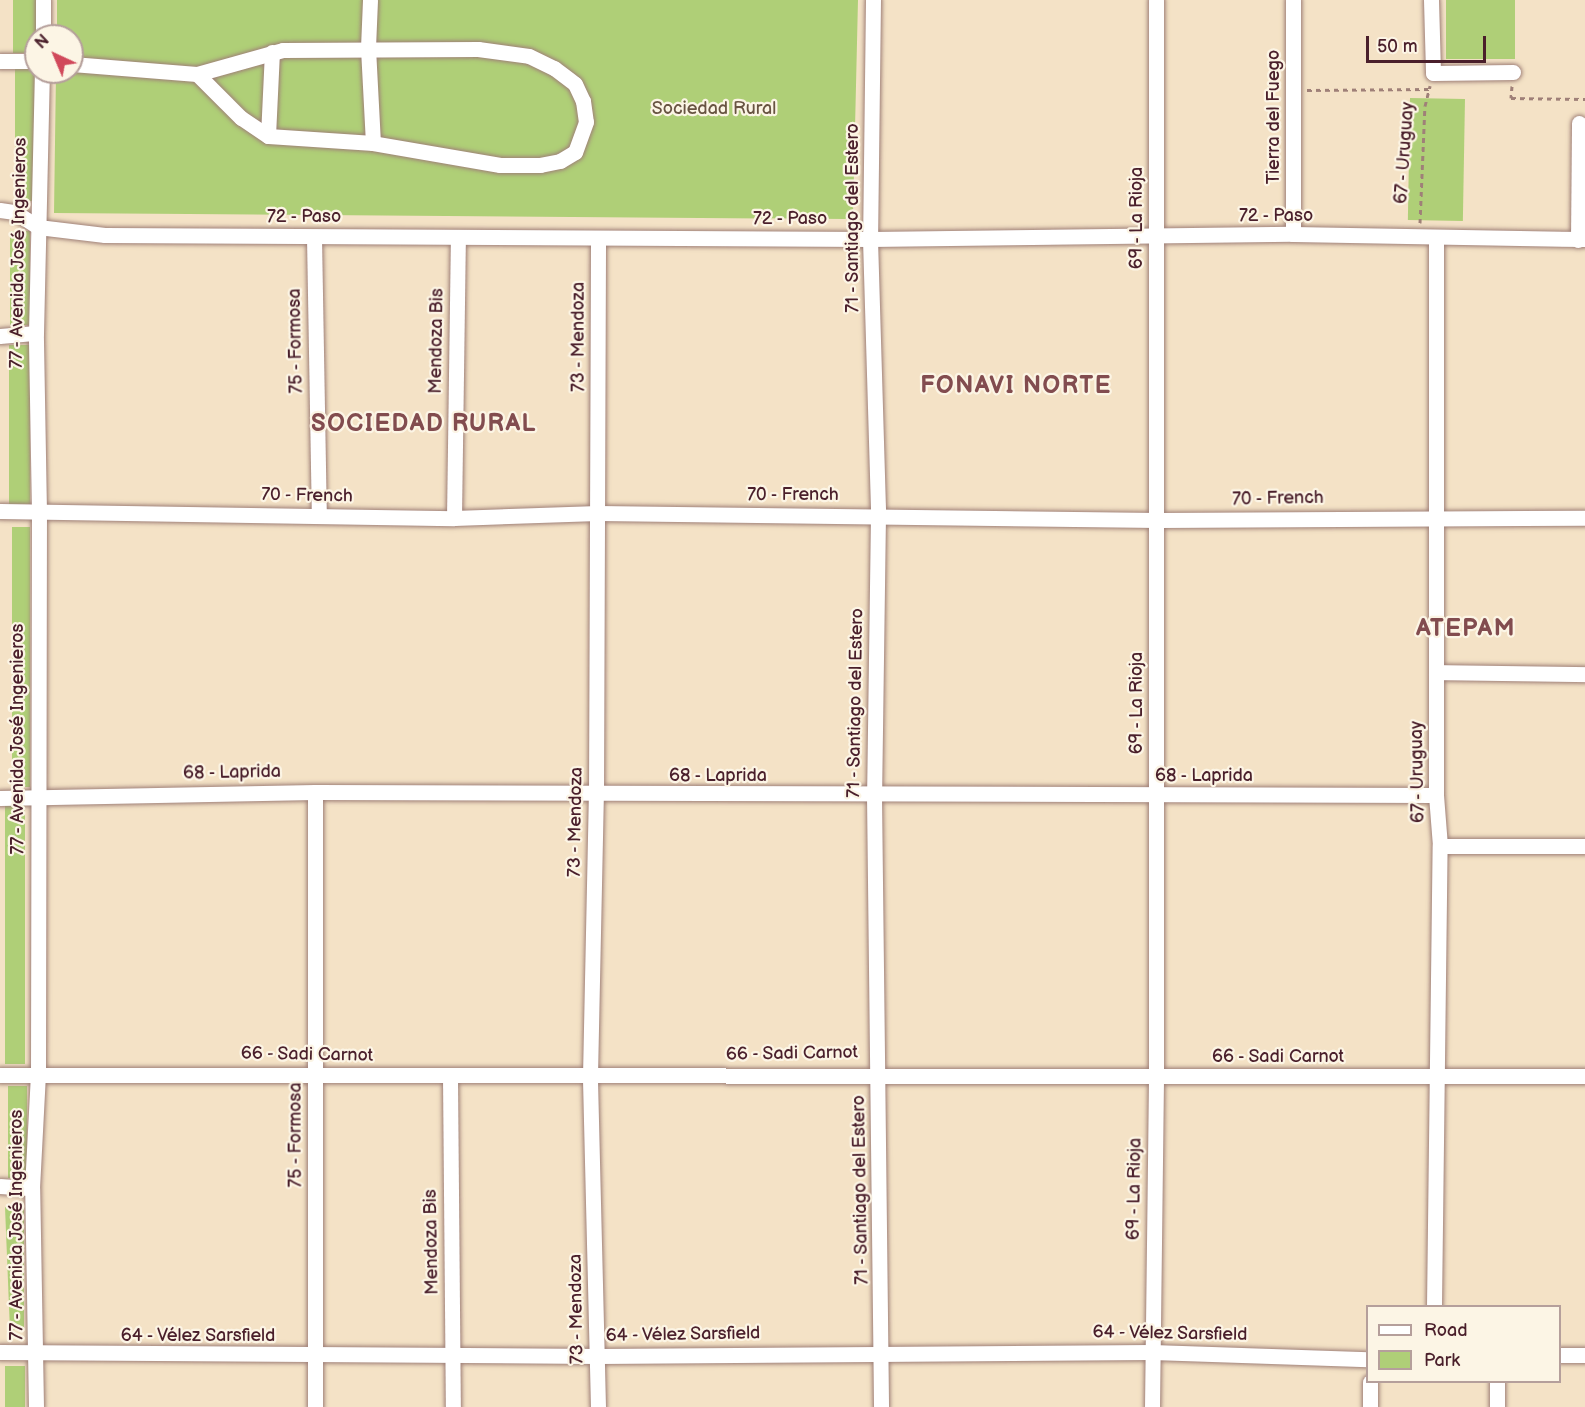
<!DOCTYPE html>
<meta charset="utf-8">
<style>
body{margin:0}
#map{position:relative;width:1585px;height:1407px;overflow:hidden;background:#f4e2c6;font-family:"Balsamiq Sans",sans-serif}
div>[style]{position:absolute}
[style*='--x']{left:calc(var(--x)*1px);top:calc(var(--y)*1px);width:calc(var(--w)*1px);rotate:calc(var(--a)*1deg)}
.green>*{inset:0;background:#afcf77;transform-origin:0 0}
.path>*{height:3px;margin-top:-1.5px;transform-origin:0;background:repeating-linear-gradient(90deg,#9f8078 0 4.5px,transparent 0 9px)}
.roads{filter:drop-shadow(0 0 2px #9f8078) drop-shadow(0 0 2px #9f8078)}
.minor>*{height:15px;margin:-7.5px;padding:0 7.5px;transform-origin:7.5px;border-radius:7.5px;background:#fff}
span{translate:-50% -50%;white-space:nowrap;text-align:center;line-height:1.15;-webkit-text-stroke:4.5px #fcf5e5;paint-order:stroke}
.park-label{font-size:18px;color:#685442}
.street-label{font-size:18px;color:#4a1f2b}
.district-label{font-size:24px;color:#824c4f;font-weight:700;letter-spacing:1.5px}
.legend{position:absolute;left:1366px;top:1305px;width:195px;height:78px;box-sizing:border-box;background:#fcf5e5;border:2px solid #b59f9b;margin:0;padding:8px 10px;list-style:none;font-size:18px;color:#4a1f2b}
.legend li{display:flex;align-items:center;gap:12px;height:30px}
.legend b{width:30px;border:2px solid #b59f9b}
.north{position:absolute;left:24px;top:24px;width:60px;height:60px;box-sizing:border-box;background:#fcf5e5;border:2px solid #b59f9b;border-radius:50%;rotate:316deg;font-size:16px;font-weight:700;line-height:24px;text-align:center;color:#4a1f2b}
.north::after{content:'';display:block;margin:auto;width:21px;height:27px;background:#d1495b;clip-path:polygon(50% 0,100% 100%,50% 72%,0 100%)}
.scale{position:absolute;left:1366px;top:36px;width:120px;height:27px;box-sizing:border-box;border:3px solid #4a1f2b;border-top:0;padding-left:8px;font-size:18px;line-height:21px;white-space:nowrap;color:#4a1f2b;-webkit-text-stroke:4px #fcf5e5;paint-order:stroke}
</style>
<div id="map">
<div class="green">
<div style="left:13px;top:0;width:23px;height:53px"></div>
<div style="clip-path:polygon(57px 0,858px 0,853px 214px,845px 219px,54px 213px,56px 72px,72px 72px,72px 36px,57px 36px)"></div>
<div style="left:1446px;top:0;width:69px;height:59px"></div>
<div style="left:15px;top:67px;width:20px;height:134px"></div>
<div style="left:1410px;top:98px;width:55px;height:122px;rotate:1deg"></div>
<div style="left:10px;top:231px;width:20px;height:94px"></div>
<div style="left:9px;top:345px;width:21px;height:159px"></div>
<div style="left:12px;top:527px;width:18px;height:260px"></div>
<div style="left:5px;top:802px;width:20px;height:262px"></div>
<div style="left:8px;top:1086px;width:19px;height:92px"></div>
<div style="clip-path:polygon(5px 1207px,24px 1207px,24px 1328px,10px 1331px)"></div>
<div style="left:5px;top:1366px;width:20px;height:41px"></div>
</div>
<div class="path">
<div style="--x:1512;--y:86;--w:12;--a:95"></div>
<div style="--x:1511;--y:98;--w:74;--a:0.8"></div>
<div style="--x:1307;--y:90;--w:122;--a:-0.5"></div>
<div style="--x:1420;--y:223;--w:117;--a:-87.6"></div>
<div style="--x:1425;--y:106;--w:21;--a:-76"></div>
</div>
<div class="roads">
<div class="minor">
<div style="--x:370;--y:0;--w:48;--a:92.4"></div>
<div style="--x:368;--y:48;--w:95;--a:87"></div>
<div style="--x:873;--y:0;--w:239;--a:90.7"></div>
<div style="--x:870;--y:239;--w:276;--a:88.3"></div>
<div style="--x:878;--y:515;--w:280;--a:90.8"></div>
<div style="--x:874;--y:795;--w:612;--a:89.34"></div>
<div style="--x:1431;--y:0;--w:73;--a:88.4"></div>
<div style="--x:1433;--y:73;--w:80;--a:-0.7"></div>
<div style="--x:43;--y:36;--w:36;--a:-90"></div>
<div style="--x:0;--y:61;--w:36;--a:0"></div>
<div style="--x:72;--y:64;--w:125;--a:4.6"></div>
<div style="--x:197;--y:74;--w:89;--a:-15.6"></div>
<div style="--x:283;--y:50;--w:195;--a:-0.3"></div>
<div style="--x:478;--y:49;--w:51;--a:7.8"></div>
<div style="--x:529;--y:56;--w:28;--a:26"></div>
<div style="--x:554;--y:68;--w:26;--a:37"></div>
<div style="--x:575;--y:84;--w:19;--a:65"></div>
<div style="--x:583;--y:101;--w:21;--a:82"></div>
<div style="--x:586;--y:122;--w:32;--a:110"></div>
<div style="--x:575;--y:152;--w:17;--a:149"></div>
<div style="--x:560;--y:161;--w:20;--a:169"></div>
<div style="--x:540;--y:165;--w:40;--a:180"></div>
<div style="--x:500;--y:165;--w:129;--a:-170.2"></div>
<div style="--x:373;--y:143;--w:105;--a:-176.2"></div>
<div style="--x:268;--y:136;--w:32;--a:-146"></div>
<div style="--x:241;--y:118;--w:62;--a:-135"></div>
<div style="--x:268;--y:136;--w:84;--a:-87.3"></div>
<div style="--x:0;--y:210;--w:15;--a:8"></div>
<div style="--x:15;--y:212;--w:27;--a:33"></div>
<div style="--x:38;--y:227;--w:67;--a:6.8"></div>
<div style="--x:105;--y:235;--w:765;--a:0.3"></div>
<div style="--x:870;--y:239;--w:423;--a:-0.7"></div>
<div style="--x:1293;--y:234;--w:292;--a:1"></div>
<div style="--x:1293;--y:234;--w:234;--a:-90"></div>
<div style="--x:314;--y:237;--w:278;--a:89"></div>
<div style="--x:1578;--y:240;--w:117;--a:-89.5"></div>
<div style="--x:0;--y:336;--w:36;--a:-5"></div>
<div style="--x:0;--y:511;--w:454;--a:0.9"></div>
<div style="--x:454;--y:518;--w:144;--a:-2"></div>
<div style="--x:598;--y:513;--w:560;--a:0.72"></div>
<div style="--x:1158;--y:520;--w:427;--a:-0.3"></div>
<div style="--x:454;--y:518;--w:281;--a:-89.2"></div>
<div style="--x:1436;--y:672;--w:149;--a:0.8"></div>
<div style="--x:0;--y:798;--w:315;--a:-1.1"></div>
<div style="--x:315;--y:792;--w:1121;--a:0.15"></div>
<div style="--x:1440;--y:846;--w:145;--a:0"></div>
<div style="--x:0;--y:1075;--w:1585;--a:0.04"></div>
<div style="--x:450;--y:1077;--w:330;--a:89.5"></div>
<div style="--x:0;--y:1186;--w:32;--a:4"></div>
<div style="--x:1434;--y:1306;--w:460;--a:-89.3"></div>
<div style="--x:1440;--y:846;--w:51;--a:-94.5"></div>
<div style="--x:1436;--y:795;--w:558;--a:-90"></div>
<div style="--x:0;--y:1352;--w:598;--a:0.38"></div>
<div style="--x:598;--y:1356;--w:554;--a:-0.41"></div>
<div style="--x:1152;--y:1352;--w:216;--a:1.9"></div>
<div style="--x:1560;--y:1355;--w:25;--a:0"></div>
<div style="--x:1370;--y:1382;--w:25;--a:90"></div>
<div style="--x:36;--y:1407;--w:219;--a:-91"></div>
<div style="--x:32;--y:1188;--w:115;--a:-87"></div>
<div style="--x:38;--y:1073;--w:560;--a:-89.9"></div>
<div style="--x:39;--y:513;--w:180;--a:-91"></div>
<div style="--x:36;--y:333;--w:261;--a:-88.7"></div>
<div style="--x:315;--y:1407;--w:615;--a:-90"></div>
<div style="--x:598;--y:1407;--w:331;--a:-91.4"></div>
<div style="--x:590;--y:1076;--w:281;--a:-88.8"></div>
<div style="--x:596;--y:795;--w:557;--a:-89.79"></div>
<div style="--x:1152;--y:1407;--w:330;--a:-89.3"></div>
<div style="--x:1156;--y:1077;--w:1077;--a:-90"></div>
<div style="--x:1497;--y:1407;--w:25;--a:-90"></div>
</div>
</div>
<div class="park-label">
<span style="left:714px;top:109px">Sociedad Rural</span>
</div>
<div class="street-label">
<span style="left:1274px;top:117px;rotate:-90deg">Tierra del Fuego</span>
<span style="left:1405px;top:153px;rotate:-86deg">67 - Uruguay</span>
<span style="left:1276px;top:216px">72 - Paso</span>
<span style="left:304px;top:217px">72 - Paso</span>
<span style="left:853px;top:218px;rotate:-90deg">71 - Santiago del Estero</span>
<span style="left:1137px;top:218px;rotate:-90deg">69 - La Rioja</span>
<span style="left:790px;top:219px">72 - Paso</span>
<span style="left:19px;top:253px;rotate:-89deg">77 - Avenida José Ingenieros</span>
<span style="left:579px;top:337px;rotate:-90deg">73 - Mendoza</span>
<span style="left:296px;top:341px;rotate:-91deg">75 - Formosa</span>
<span style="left:437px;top:341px;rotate:-89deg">Mendoza Bis</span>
<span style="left:793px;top:495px">70 - French</span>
<span style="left:307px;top:496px;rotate:1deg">70 - French</span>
<span style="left:1278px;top:499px;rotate:-1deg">70 - French</span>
<span style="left:856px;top:703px;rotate:-89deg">71 - Santiago del Estero</span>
<span style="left:1137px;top:703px;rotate:-90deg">69 - La Rioja</span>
<span style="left:18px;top:739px;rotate:-90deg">77 - Avenida José Ingenieros</span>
<span style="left:1418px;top:772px;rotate:-91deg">67 - Uruguay</span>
<span style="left:232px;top:773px;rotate:-1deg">68 - Laprida</span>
<span style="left:718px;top:776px">68 - Laprida</span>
<span style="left:1204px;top:776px">68 - Laprida</span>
<span style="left:576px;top:822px;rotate:-89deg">73 - Mendoza</span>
<span style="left:792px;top:1054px;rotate:-1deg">66 - Sadi Carnot</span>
<span style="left:307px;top:1055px;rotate:1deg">66 - Sadi Carnot</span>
<span style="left:1278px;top:1057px">66 - Sadi Carnot</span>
<span style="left:296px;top:1135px;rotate:-90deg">75 - Formosa</span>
<span style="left:1135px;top:1189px;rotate:-89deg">69 - La Rioja</span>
<span style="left:861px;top:1190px;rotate:-91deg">71 - Santiago del Estero</span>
<span style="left:17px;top:1225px;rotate:-90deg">77 - Avenida José Ingenieros</span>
<span style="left:432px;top:1242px;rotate:-91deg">Mendoza Bis</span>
<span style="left:577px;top:1309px;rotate:-91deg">73 - Mendoza</span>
<span style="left:1170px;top:1334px;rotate:1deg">64 - Vélez Sarsfield</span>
<span style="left:683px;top:1335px;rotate:-1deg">64 - Vélez Sarsfield</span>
<span style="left:198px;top:1336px">64 - Vélez Sarsfield</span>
</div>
<div class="district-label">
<span style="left:1016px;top:386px">FONAVI NORTE</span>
<span style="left:424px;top:424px">SOCIEDAD RURAL</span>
<span style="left:1466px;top:629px">ATEPAM</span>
</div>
<ul class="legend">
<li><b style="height:8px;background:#fff"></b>Road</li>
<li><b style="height:16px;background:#afcf77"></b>Park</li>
</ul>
<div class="north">N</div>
<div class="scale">50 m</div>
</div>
